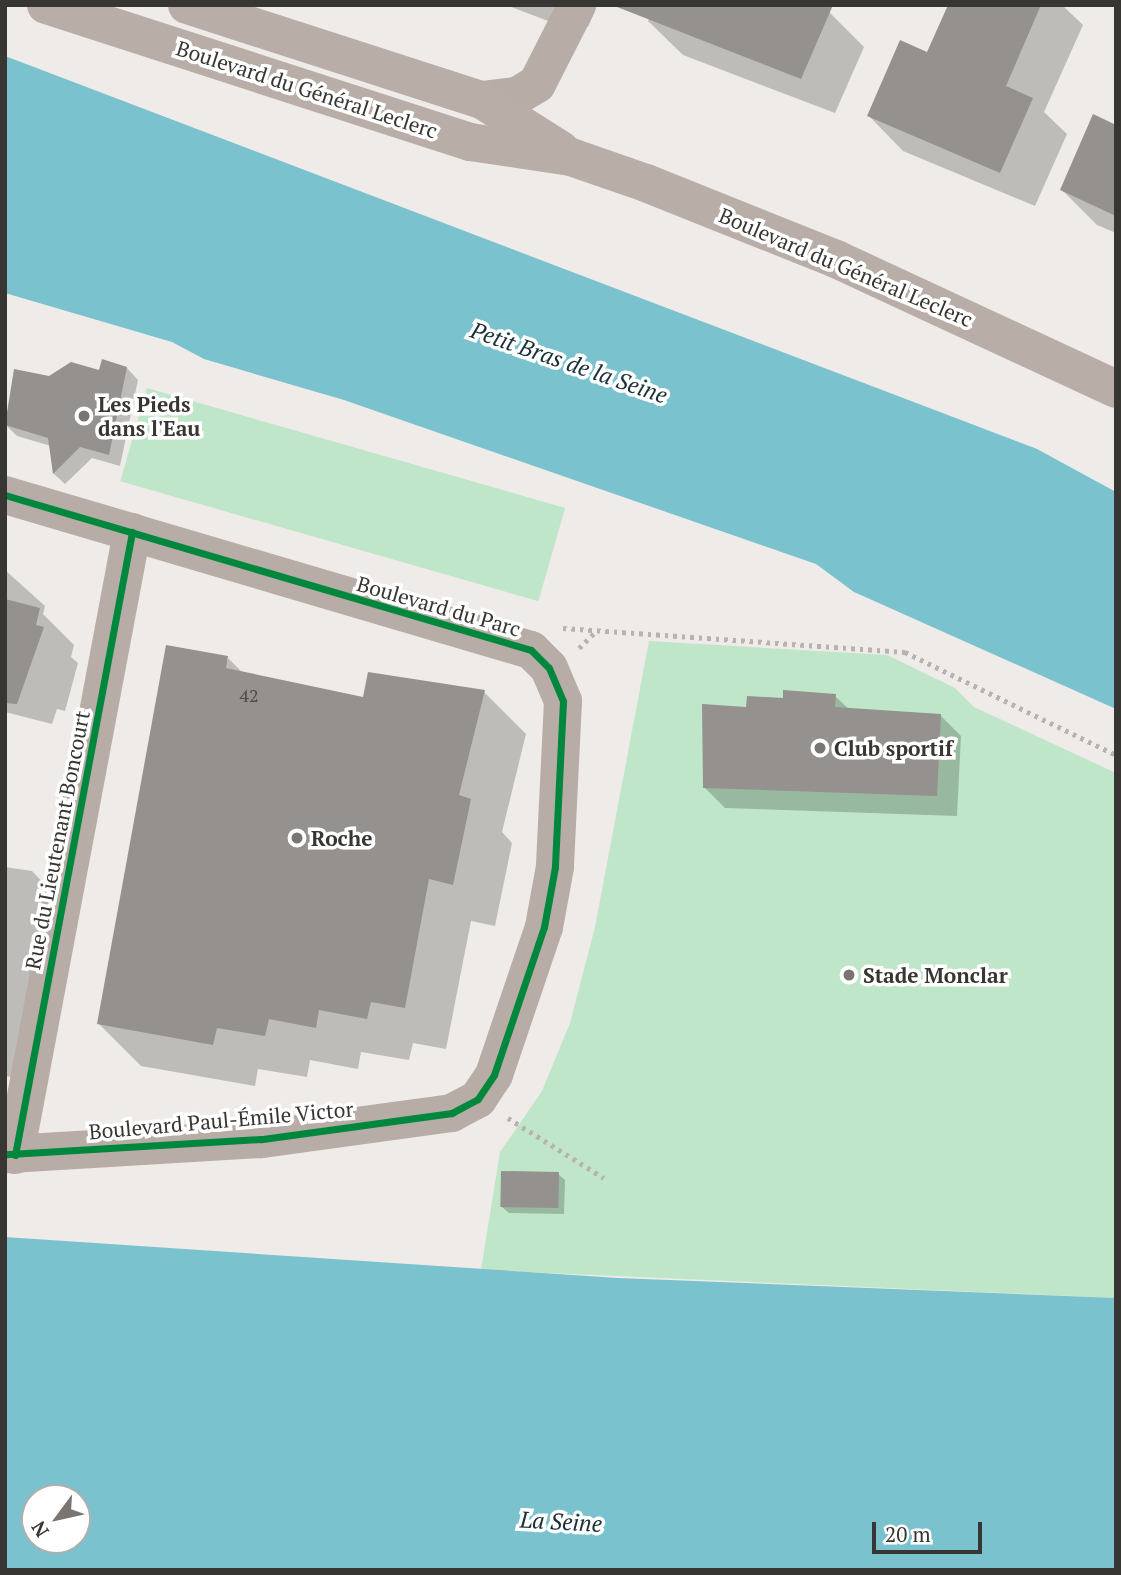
<!DOCTYPE html>
<meta charset="utf-8">
<style>
body{margin:0}
#map{position:relative;width:1121px;height:1575px;overflow:hidden;background:#eeebe8;font-family:"PT Serif",serif}
div>[style]{position:absolute}
[style*='--x']{left:calc(var(--x)*1px);top:calc(var(--y)*1px);width:calc(var(--w)*1px);rotate:calc(var(--a)*1deg)}
.green>*{inset:0;background:#c0e6c9;transform-origin:0 0}
.water>*{inset:0;background:#7ac2ce}
.shadow>*{inset:0;background:#0003}
.building>*{inset:0;background:#94918f;transform-origin:0 0}
.path>*{height:4.5px;margin-top:-2.25px;transform-origin:0;background:repeating-linear-gradient(90deg,#bab2ad 0 3.5px,transparent 0 8.5px)}
.street>*{height:38px;margin:-19px;padding:0 19px;transform-origin:19px;border-radius:19px;background:#b8aca6}
.primary>*{height:38px;margin:-19px;padding:0 19px;transform-origin:19px;border-radius:19px;background:#b9ada7}
.cycleway>*{height:7px;margin:-3.5px;padding:0 3.5px;transform-origin:3.5px;border-radius:3.5px;background:#00873e}
.dots>*{width:19px;height:19px;translate:-50% -50%;box-sizing:border-box;border:4px solid #fff;border-radius:50%}
span{translate:-50% -50%;white-space:nowrap;text-align:center;line-height:1.15;-webkit-text-stroke:7px #fff;paint-order:stroke}
.number-label{font-size:18px;color:#4f4d4a}
.number-label span{-webkit-text-stroke-width:0}
.street-label{font-size:21px;color:#383633}
.poi-label{font-size:21px;color:#383633;font-weight:700}
.left{translate:0 -50%;text-align:left}
.water-label{font-size:23px;color:#193035;font-style:italic}
.frame{position:absolute;inset:0;border:7px solid #383633;pointer-events:none}
.north{position:absolute;left:21px;top:1484px;width:70px;height:70px;box-sizing:border-box;background:#fff;border:2px solid #afafad;border-radius:50%;rotate:237deg;font-size:19px;font-weight:700;line-height:28px;text-align:center;color:#383633}
.north::after{content:'';display:block;margin:auto;width:24px;height:32px;background:#787572;clip-path:polygon(50% 0,100% 100%,50% 72%,0 100%)}
.scale{position:absolute;left:872px;top:1522px;width:110px;height:32px;box-sizing:border-box;border:4px solid #383633;border-top:0;padding-left:9px;font-size:21px;line-height:24px;white-space:nowrap;color:#383633;-webkit-text-stroke:5px #fff;paint-order:stroke}
</style>
<div id="map">
<div class="green">
<div style="left:147px;top:388px;width:435px;height:97px;rotate:16deg"></div>
<div style="clip-path:polygon(649px 641px,887px 655px,955px 688px,974px 707px,1116px 773px,1116px 1298px,481px 1270px,500px 1152px,542px 1091px,570px 1023px,595px 927px)"></div>
</div>
<div class="water">
<div style="clip-path:polygon(5px 56px,1037px 449px,1116px 492px,1116px 709px,854px 592px,816px 564px,344px 400px,204px 359px,172px 342px,5px 293px)"></div>
<div style="clip-path:polygon(evenodd,5px 1237px,618px 1278px,1116px 1298px,1116px 1570px,5px 1570px,5px 1237px,35px 1498px,77px 1498px,77px 1540px,35px 1540px,35px 1498px)"></div>
</div>
<div class="shadow">
<div style="clip-path:polygon(506px 5px,597px 5px,588px 27px,572px 23px,569px 29px)"></div>
<div style="clip-path:polygon(654px 5px,829px 12px,864px 47px,835px 113px,683px 55px,648px 21px)"></div>
<div style="clip-path:polygon(950px 5px,1062px 5px,1083px 25px,1044px 112px,1067px 134px,1035px 206px,903px 151px,869px 116px,928px 54px)"></div>
<div style="clip-path:polygon(1116px 127px,1116px 233px,1097px 225px,1062px 190px)"></div>
<div style="clip-path:polygon(127px 368px,138px 380px,120px 466px,92px 458px,65px 484px,54px 474px,51px 446px,17px 436px,5px 424px,50px 377px)"></div>
<div style="clip-path:polygon(5px 570px,45px 606px,43px 614px,74px 645px,71px 657px,78px 663px,65px 711px,57px 709px,52px 724px,5px 712px)"></div>
<div style="clip-path:polygon(228px 658px,243px 673px,364px 699px,484px 692px,526px 734px,502px 832px,512px 843px,495px 926px,471px 921px,446px 1049px,413px 1043px,409px 1060px,361px 1052px,358px 1069px,310px 1060px,307px 1077px,258px 1069px,255px 1086px,141px 1066px,99px 1024px)"></div>
<div style="clip-path:polygon(835px 696px,850px 710px,940px 715px,961px 736px,957px 816px,725px 808px,705px 788px,748px 709px)"></div>
<div style="clip-path:polygon(5px 867px,32px 871px,58px 898px,23px 1079px,5px 1076px)"></div>
<div style="clip-path:polygon(558px 1174px,565px 1180px,564px 1214px,509px 1213px,502px 1207px)"></div>
</div>
<div class="building">
<div style="clip-path:polygon(612px 5px,833px 5px,801px 79px)"></div>
<div style="clip-path:polygon(948px 5px,1041px 5px,1006px 86px,1033px 98px,1000px 173px,867px 116px,900px 40px,927px 52px)"></div>
<div style="clip-path:polygon(1093px 114px,1116px 125px,1116px 216px,1060px 190px)"></div>
<div style="clip-path:polygon(102px 359px,127px 367px,109px 455px,80px 447px,53px 474px,48px 438px,5px 425px,14px 369px,49px 376px,71px 362px,99px 370px)"></div>
<div style="clip-path:polygon(5px 599px,40px 608px,36px 625px,44px 627px,17px 704px,5px 703px)"></div>
<div style="clip-path:polygon(166px 645px,228px 656px,226px 668px,363px 697px,368px 672px,485px 690px,459px 795px,471px 799px,453px 885px,429px 879px,405px 1008px,371px 1002px,367px 1019px,319px 1010px,316px 1028px,269px 1019px,265px 1036px,217px 1028px,213px 1045px,97px 1024px)"></div>
<div style="clip-path:polygon(783px 690px,836px 694px,835px 707px,941px 714px,937px 796px,703px 788px,702px 704px,746px 707px,747px 696px,783px 698px)"></div>
<div style="left:501px;top:1171px;width:58px;height:36px;rotate:1deg"></div>
</div>
<div class="path">
<div style="--x:563;--y:628;--w:343;--a:4"></div>
<div style="--x:905;--y:652;--w:235;--a:26"></div>
<div style="--x:579;--y:648;--w:23;--a:-45"></div>
<div style="--x:508;--y:1118;--w:113;--a:32"></div>
</div>
<div class="street">
<div style="--x:482;--y:100;--w:35;--a:-7"></div>
<div style="--x:517;--y:96;--w:23;--a:-31"></div>
<div style="--x:537;--y:84;--w:89;--a:-63.1"></div>
<div style="--x:5;--y:495;--w:548;--a:16.42"></div>
<div style="--x:531;--y:650;--w:25;--a:45"></div>
<div style="--x:549;--y:668;--w:36;--a:67"></div>
<div style="--x:563;--y:701;--w:166;--a:92.8"></div>
<div style="--x:555;--y:867;--w:61;--a:100.4"></div>
<div style="--x:544;--y:927;--w:156;--a:108.7"></div>
<div style="--x:494;--y:1075;--w:29;--a:124"></div>
<div style="--x:478;--y:1099;--w:30;--a:152"></div>
<div style="--x:452;--y:1113;--w:193;--a:172.2"></div>
<div style="--x:261;--y:1139;--w:256;--a:176.6"></div>
<div style="--x:15;--y:1155;--w:634;--a:-79.36"></div>
</div>
<div class="primary">
<div style="--x:46;--y:5;--w:446;--a:17.9"></div>
<div style="--x:470;--y:142;--w:102;--a:8.4"></div>
<div style="--x:571;--y:157;--w:79;--a:19.1"></div>
<div style="--x:646;--y:183;--w:205;--a:21.8"></div>
<div style="--x:836;--y:259;--w:309;--a:24.9"></div>
<div style="--x:187;--y:5;--w:310;--a:17.9"></div>
<div style="--x:482;--y:100;--w:93;--a:32.3"></div>
</div>
<div class="cycleway">
<div style="--x:5;--y:495;--w:548;--a:16.42"></div>
<div style="--x:531;--y:650;--w:25;--a:45"></div>
<div style="--x:549;--y:668;--w:36;--a:67"></div>
<div style="--x:563;--y:701;--w:166;--a:92.8"></div>
<div style="--x:555;--y:867;--w:61;--a:100.4"></div>
<div style="--x:544;--y:927;--w:156;--a:108.7"></div>
<div style="--x:494;--y:1075;--w:29;--a:124"></div>
<div style="--x:478;--y:1099;--w:30;--a:152"></div>
<div style="--x:452;--y:1113;--w:193;--a:172.2"></div>
<div style="--x:261;--y:1139;--w:256;--a:176.6"></div>
<div style="--x:15;--y:1155;--w:634;--a:-79.36"></div>
</div>
<div class="dots">
<div style="left:84px;top:416px;background:#787572"></div>
<div style="left:820px;top:748px;background:#787572"></div>
<div style="left:297px;top:838px;background:#787572"></div>
<div style="left:849px;top:975px;background:#787572"></div>
</div>
<div class="number-label">
<span style="left:249px;top:695px">42</span>
</div>
<div class="street-label">
<span style="left:307px;top:89px;rotate:18deg">Boulevard du Général Leclerc</span>
<span style="left:846px;top:267px;rotate:23deg">Boulevard du Général Leclerc</span>
<span style="left:439px;top:606px;rotate:16deg">Boulevard du Parc</span>
<span style="left:57px;top:840px;rotate:-79deg">Rue du Lieutenant Boncourt</span>
<span style="left:221px;top:1120px;rotate:-5deg">Boulevard Paul-Émile Victor</span>
</div>
<div class="poi-label">
<span class="left" style="left:98px;top:416px">Les Pieds<br>dans l'Eau</span>
<span class="left" style="left:834px;top:748px">Club sportif</span>
<span class="left" style="left:311px;top:838px">Roche</span>
<span class="left" style="left:863px;top:975px">Stade Monclar</span>
</div>
<div class="water-label">
<span style="left:569px;top:363px;rotate:19deg">Petit Bras de la Seine</span>
<span style="left:561px;top:1522px;rotate:3deg">La Seine</span>
</div>
<div class="frame"></div>
<div class="north">N</div>
<div class="scale">20 m</div>
</div>
